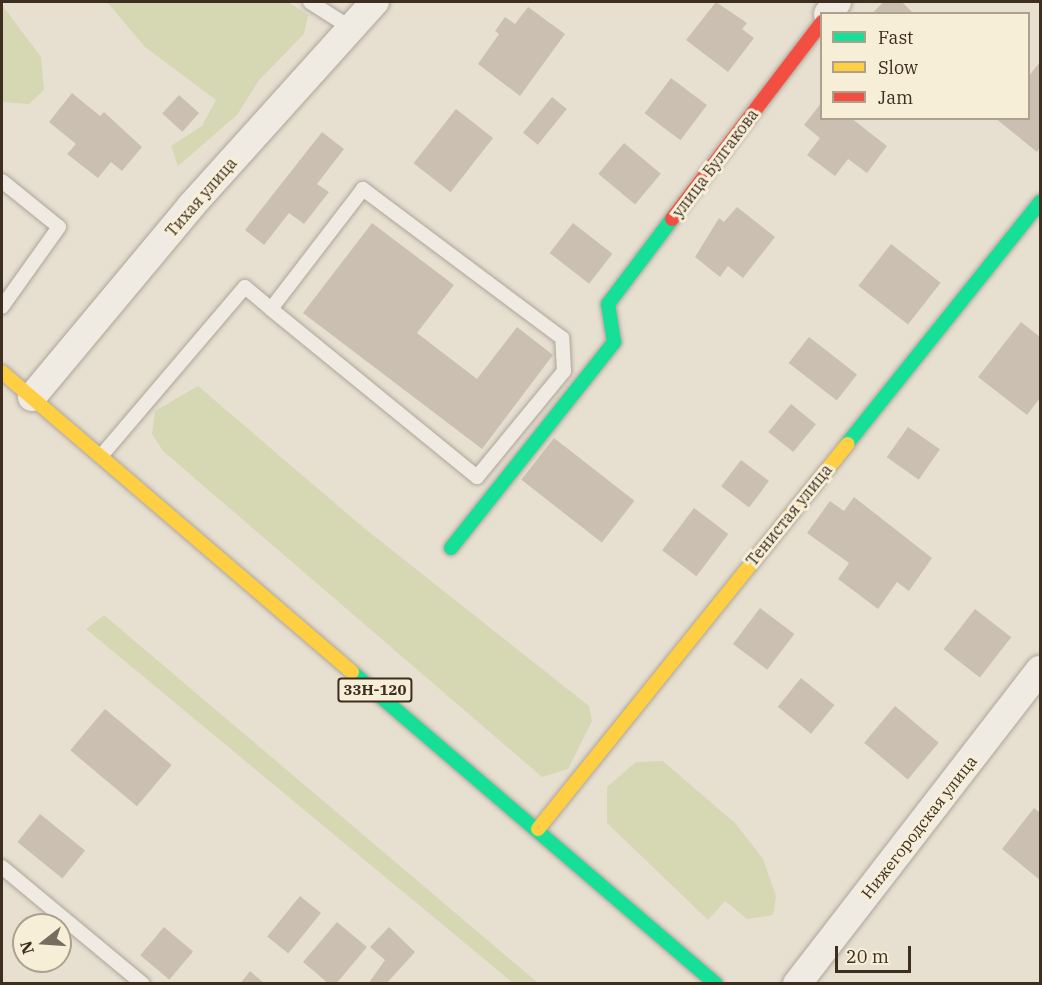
<!DOCTYPE html>
<meta charset="utf-8">
<style>
body{margin:0}
#map{position:relative;width:1042px;height:985px;overflow:hidden;background:#e7e0d1;font-family:"IBM Plex Serif",serif}
div>[style]{position:absolute}
[style*='--x']{left:calc(var(--x)*1px);top:calc(var(--y)*1px);width:calc(var(--w)*1px);rotate:calc(var(--a)*1deg)}
.green>*{inset:0;background:#d6d7b3}
.building>*{inset:0;background:#cbbfb2;transform-origin:0 0}
.roads{filter:drop-shadow(0 0 2px #ada599) drop-shadow(0 0 2px #ada599)}
.lane>*{height:14px;margin:-7px;padding:0 7px;transform-origin:7px;border-radius:7px;background:#efebe3}
.street>*{height:28px;margin:-14px;padding:0 14px;transform-origin:14px;border-radius:14px;background:#efebe3}
.fast>*{height:14px;margin:-7px;padding:0 7px;transform-origin:7px;border-radius:7px;background:#16e098}
.slow>*{height:14px;margin:-7px;padding:0 7px;transform-origin:7px;border-radius:7px;background:#ffcf43}
.jam>*{height:14px;margin:-7px;padding:0 7px;transform-origin:7px;border-radius:7px;background:#f24e42}
span{translate:-50% -50%;white-space:nowrap;text-align:center;line-height:1.15;-webkit-text-stroke:6px #f7eed8;paint-order:stroke}
.shield-label span{padding:2px 4px;background:#f7eed8;border:2px solid;border-radius:4px;-webkit-text-stroke-width:0}
.shield-label{font-size:15px;color:#3d2e20;font-weight:700}
.street-label{font-size:16px;color:#3d2e20}
.frame{position:absolute;inset:0;border:3px solid #3d2e20;pointer-events:none}
.legend{position:absolute;left:820px;top:12px;width:210px;height:108px;box-sizing:border-box;background:#f7eed8;border:2px solid #ada18e;margin:0;padding:8px 10px;list-style:none;font-size:18px;color:#3d2e20}
.legend li{display:flex;align-items:center;gap:12px;height:30px}
.legend b{width:30px;border:2px solid #ada18e}
.north{position:absolute;left:12px;top:913px;width:60px;height:60px;box-sizing:border-box;background:#f7eed8;border:2px solid #ada18e;border-radius:50%;rotate:253deg;font-size:16px;font-weight:700;line-height:24px;text-align:center;color:#3d2e20}
.north::after{content:'';display:block;margin:auto;width:21px;height:27px;background:#786c5e;clip-path:polygon(50% 0,100% 100%,50% 72%,0 100%)}
.scale{position:absolute;left:835px;top:946px;width:76px;height:27px;box-sizing:border-box;border:3px solid #3d2e20;border-top:0;padding-left:8px;font-size:18px;line-height:21px;white-space:nowrap;color:#3d2e20;-webkit-text-stroke:4px #f7eed8;paint-order:stroke}
</style>
<div id="map">
<div class="green">
<div style="clip-path:polygon(107px 2px,288px 2px,308px 15px,304px 34px,259px 80px,237px 115px,178px 166px,171px 146px,202px 126px,216px 100px,145px 47px)"></div>
<div style="clip-path:polygon(2px 5px,41px 57px,44px 90px,29px 104px,2px 102px)"></div>
<div style="clip-path:polygon(198px 386px,364px 528px,589px 706px,592px 721px,568px 769px,542px 777px,163px 451px,152px 434px,155px 411px)"></div>
<div style="clip-path:polygon(104px 615px,538px 983px,513px 983px,86px 629px)"></div>
<div style="clip-path:polygon(663px 761px,736px 824px,763px 859px,776px 896px,773px 915px,747px 919px,725px 901px,708px 920px,607px 823px,607px 787px,636px 762px)"></div>
</div>
<div class="building">
<div style="clip-path:polygon(716px 2px,747px 23px,742px 29px,754px 38px,728px 72px,686px 40px)"></div>
<div style="clip-path:polygon(883px 2px,902px 2px,914px 14px,872px 14px)"></div>
<div style="clip-path:polygon(528px 7px,565px 34px,520px 96px,478px 64px,499px 34px,495px 31px,505px 17px,515px 24px)"></div>
<div style="clip-path:polygon(1040px 62px,1040px 147px,1037px 152px,995px 118px,1028px 118px,1028px 77px)"></div>
<div style="left:671px;top:78px;width:45px;height:44px;rotate:37deg"></div>
<div style="clip-path:polygon(72px 93px,100px 116px,104px 112px,142px 147px,122px 171px,111px 162px,98px 178px,67px 154px,76px 144px,49px 122px)"></div>
<div style="left:179px;top:95px;width:27px;height:25px;rotate:42deg"></div>
<div style="left:552px;top:97px;width:19px;height:46px;rotate:39deg"></div>
<div style="clip-path:polygon(822px 102px,822px 118px,851px 118px,887px 146px,867px 173px,848px 159px,835px 176px,807px 155px,820px 138px,804px 125px)"></div>
<div style="left:456px;top:109px;width:47px;height:69px;rotate:38deg"></div>
<div style="clip-path:polygon(322px 132px,344px 149px,317px 184px,329px 192px,304px 224px,289px 213px,264px 245px,245px 230px)"></div>
<div style="left:624px;top:143px;width:48px;height:40px;rotate:40deg"></div>
<div style="clip-path:polygon(737px 207px,775px 237px,743px 278px,728px 266px,720px 277px,695px 257px,719px 218px,724px 222px)"></div>
<div style="clip-path:polygon(372px 223px,454px 285px,417px 333px,477px 379px,517px 327px,553px 355px,482px 449px,303px 313px)"></div>
<div style="left:573px;top:223px;width:50px;height:38px;rotate:38deg"></div>
<div style="left:891px;top:244px;width:63px;height:53px;rotate:38deg"></div>
<div style="clip-path:polygon(1021px 322px,1040px 337px,1040px 398px,1027px 415px,978px 377px)"></div>
<div style="left:809px;top:337px;width:61px;height:33px;rotate:38deg"></div>
<div style="left:791px;top:404px;width:32px;height:36px;rotate:39deg"></div>
<div style="left:908px;top:427px;width:39px;height:37px;rotate:35deg"></div>
<div style="left:554px;top:438px;width:102px;height:53px;rotate:38deg"></div>
<div style="left:741px;top:460px;width:35px;height:33px;rotate:37deg"></div>
<div style="clip-path:polygon(854px 497px,932px 558px,909px 591px,897px 582px,878px 609px,838px 579px,849px 563px,807px 533px,830px 501px,844px 511px)"></div>
<div style="left:694px;top:508px;width:43px;height:53px;rotate:37deg"></div>
<div style="left:760px;top:608px;width:43px;height:45px;rotate:37deg"></div>
<div style="left:975px;top:609px;width:46px;height:51px;rotate:38deg"></div>
<div style="left:801px;top:678px;width:43px;height:37px;rotate:39deg"></div>
<div style="left:895px;top:706px;width:57px;height:48px;rotate:40deg"></div>
<div style="left:105px;top:709px;width:87px;height:54px;rotate:40deg"></div>
<div style="clip-path:polygon(1034px 808px,1040px 813px,1040px 880px,1002px 849px)"></div>
<div style="left:40px;top:814px;width:58px;height:36px;rotate:39deg"></div>
<div style="left:300px;top:896px;width:27px;height:52px;rotate:39deg"></div>
<div style="clip-path:polygon(337px 922px,367px 947px,336px 984px,329px 984px,303px 962px)"></div>
<div style="left:164px;top:927px;width:38px;height:37px;rotate:40deg"></div>
<div style="clip-path:polygon(389px 927px,415px 952px,386px 984px,368px 984px,385px 960px,370px 947px)"></div>
<div style="clip-path:polygon(250px 971px,265px 984px,240px 984px)"></div>
</div>
<div class="roads">
<div class="lane">
<div style="--x:310;--y:2;--w:49;--a:32.4"></div>
<div style="--x:2;--y:181;--w:73;--a:38.9"></div>
<div style="--x:59;--y:227;--w:98;--a:125.5"></div>
<div style="--x:101;--y:456;--w:222;--a:-49.6"></div>
<div style="--x:245;--y:287;--w:34;--a:40"></div>
<div style="--x:271;--y:309;--w:266;--a:39.2"></div>
<div style="--x:477;--y:477;--w:137;--a:-50.6"></div>
<div style="--x:564;--y:371;--w:33;--a:-93"></div>
<div style="--x:562;--y:338;--w:249;--a:-143.2"></div>
<div style="--x:363;--y:189;--w:151;--a:127.5"></div>
<div style="--x:2;--y:867;--w:183;--a:39.7"></div>
</div>
<div class="street">
<div style="--x:828;--y:14;--w:15;--a:-53"></div>
<div style="--x:32;--y:397;--w:249;--a:-50.2"></div>
<div style="--x:191;--y:206;--w:275;--a:-48"></div>
<div style="--x:797;--y:984;--w:397;--a:-52.3"></div>
</div>
<div class="fast">
<div style="--x:847;--y:444;--w:310;--a:-51.4"></div>
<div style="--x:451;--y:548;--w:263;--a:-51.6"></div>
<div style="--x:614;--y:342;--w:38;--a:-99"></div>
<div style="--x:608;--y:304;--w:106;--a:-53"></div>
<div style="--x:352;--y:672;--w:479;--a:40.6"></div>
</div>
<div class="slow">
<div style="--x:2;--y:372;--w:461;--a:40.6"></div>
<div style="--x:538;--y:829;--w:494;--a:-51.2"></div>
</div>
<div class="jam">
<div style="--x:672;--y:219;--w:248;--a:-52.7"></div>
</div>
</div>
<div class="shield-label">
<span style="left:375px;top:690px">33Н-120</span>
</div>
<div class="street-label">
<span style="left:715px;top:163px;rotate:-53deg">улица Булгакова</span>
<span style="left:201px;top:197px;rotate:-49deg">Тихая улица</span>
<span style="left:789px;top:515px;rotate:-51deg">Тенистая улица</span>
<span style="left:919px;top:827px;rotate:-52deg">Нижегородская улица</span>
</div>
<div class="frame"></div>
<ul class="legend">
<li><b style="height:8px;background:#16e098"></b>Fast</li>
<li><b style="height:8px;background:#ffcf43"></b>Slow</li>
<li><b style="height:8px;background:#f24e42"></b>Jam</li>
</ul>
<div class="north">N</div>
<div class="scale">20 m</div>
</div>
